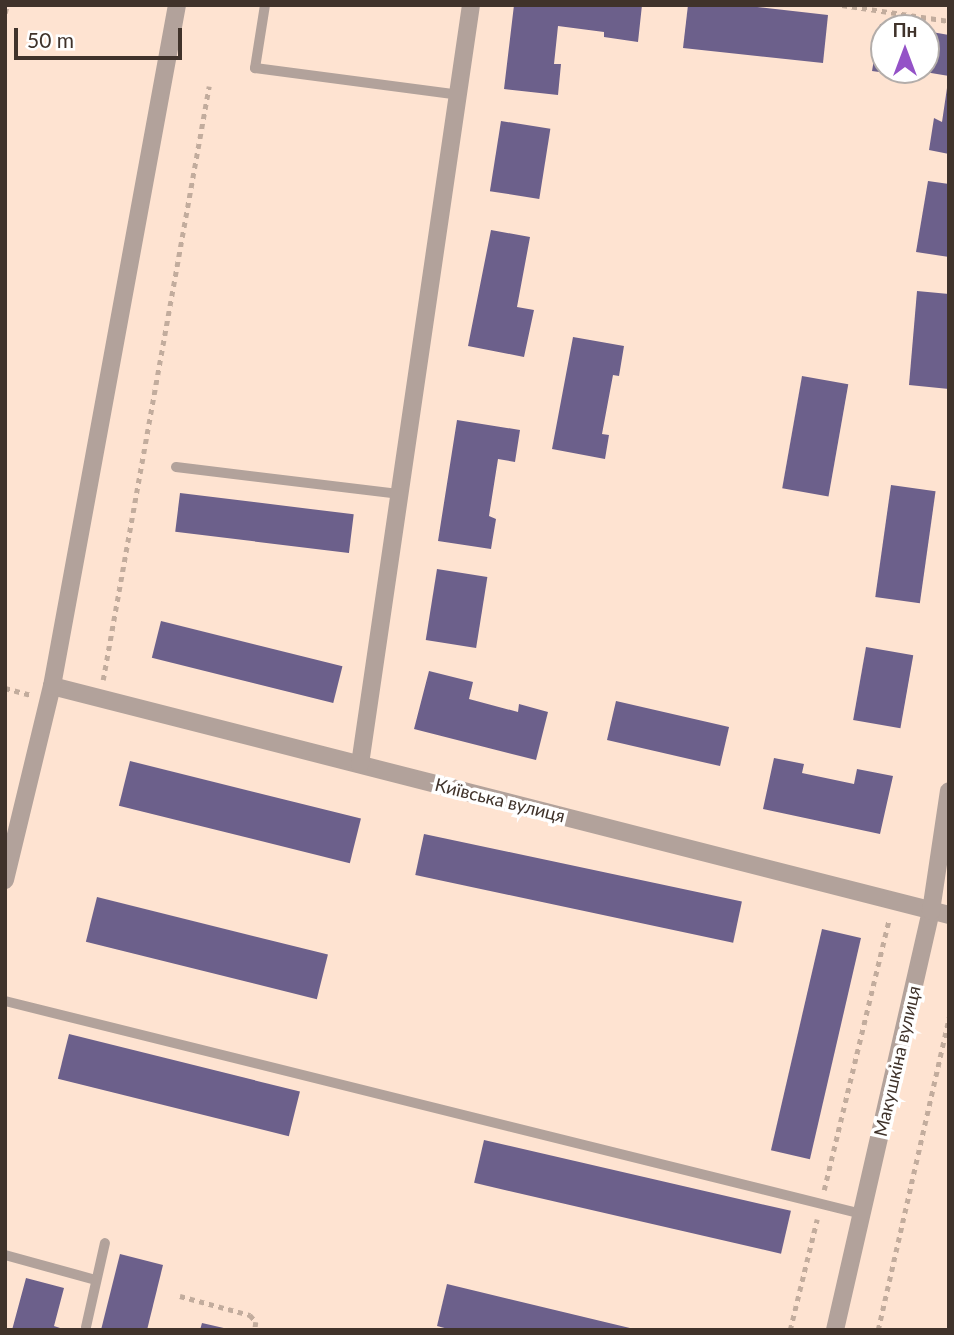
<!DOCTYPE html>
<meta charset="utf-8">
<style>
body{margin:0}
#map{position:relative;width:954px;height:1335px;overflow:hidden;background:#fee3d1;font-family:Lato,sans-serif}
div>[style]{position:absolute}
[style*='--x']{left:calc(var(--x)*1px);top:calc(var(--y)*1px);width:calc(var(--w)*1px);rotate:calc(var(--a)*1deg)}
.building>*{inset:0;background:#6c608b;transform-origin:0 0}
.path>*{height:4.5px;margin-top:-2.25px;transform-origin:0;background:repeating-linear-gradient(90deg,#c2ac9d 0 5px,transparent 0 10px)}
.service>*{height:10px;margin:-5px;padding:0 5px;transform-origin:5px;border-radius:5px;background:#b2a29b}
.minor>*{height:18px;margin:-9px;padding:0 9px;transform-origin:9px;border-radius:9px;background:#b2a29b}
.tertiary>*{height:18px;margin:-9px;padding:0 9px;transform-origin:9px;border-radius:9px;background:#b2a29b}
span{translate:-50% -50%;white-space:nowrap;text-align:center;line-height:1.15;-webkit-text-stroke:7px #fff;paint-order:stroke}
.street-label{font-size:18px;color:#40332b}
.frame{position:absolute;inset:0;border:7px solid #40332b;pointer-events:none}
.north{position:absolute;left:870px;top:14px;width:70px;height:70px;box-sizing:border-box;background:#fff;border:2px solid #b3adaa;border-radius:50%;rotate:0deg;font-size:19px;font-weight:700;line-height:28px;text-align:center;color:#40332b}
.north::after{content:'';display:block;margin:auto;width:24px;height:32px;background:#9452c7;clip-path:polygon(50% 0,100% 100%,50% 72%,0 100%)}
.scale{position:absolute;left:14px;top:28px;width:168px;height:32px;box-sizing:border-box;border:4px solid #40332b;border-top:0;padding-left:9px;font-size:21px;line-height:24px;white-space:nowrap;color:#40332b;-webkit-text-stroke:5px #fff;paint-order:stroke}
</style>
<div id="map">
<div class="building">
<div style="clip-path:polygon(514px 5px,642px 5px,638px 42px,604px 37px,604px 32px,558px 26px,554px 64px,561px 64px,558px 95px,504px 89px)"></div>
<div style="clip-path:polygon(688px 5px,739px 5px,828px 15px,823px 63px,683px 48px)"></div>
<div style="clip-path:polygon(880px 24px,895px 27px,884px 28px,884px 70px,894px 70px,894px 74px,872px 71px)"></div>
<div style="clip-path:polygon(926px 31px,949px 35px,949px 76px,919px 71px,926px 70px)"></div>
<div style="clip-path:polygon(947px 88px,949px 88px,949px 154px,929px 150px,934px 118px,942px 122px)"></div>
<div style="left:501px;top:121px;width:50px;height:71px;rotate:9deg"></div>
<div style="clip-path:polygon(928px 181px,949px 184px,949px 257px,916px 252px)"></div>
<div style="clip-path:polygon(491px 230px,530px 237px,517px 307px,534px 310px,524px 357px,468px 346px)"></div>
<div style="clip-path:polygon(917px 291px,949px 294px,949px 389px,909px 385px)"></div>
<div style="clip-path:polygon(573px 337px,624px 346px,619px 376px,613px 375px,602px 434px,609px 435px,605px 459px,552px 449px)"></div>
<div style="left:802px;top:376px;width:47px;height:114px;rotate:10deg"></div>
<div style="clip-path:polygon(457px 420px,520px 430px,515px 462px,498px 459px,489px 516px,496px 519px,491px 549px,438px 541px)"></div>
<div style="left:891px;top:485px;width:45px;height:113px;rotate:8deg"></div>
<div style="left:180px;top:493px;width:175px;height:39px;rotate:7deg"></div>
<div style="left:437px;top:569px;width:51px;height:72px;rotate:9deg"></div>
<div style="left:161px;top:621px;width:187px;height:38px;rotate:14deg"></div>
<div style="left:866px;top:647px;width:48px;height:74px;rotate:10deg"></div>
<div style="clip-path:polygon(429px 671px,473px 682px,469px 699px,518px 712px,519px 704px,548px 712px,536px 760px,414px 729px)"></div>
<div style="left:616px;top:701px;width:116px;height:40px;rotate:13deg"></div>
<div style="clip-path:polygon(774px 758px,804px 764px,802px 773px,854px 784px,857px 769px,893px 776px,880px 834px,763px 809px)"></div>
<div style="left:130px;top:761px;width:238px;height:46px;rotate:14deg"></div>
<div style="left:424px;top:834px;width:325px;height:42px;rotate:12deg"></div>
<div style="left:97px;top:897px;width:238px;height:46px;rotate:14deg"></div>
<div style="left:822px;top:929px;width:40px;height:227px;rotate:13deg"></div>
<div style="left:69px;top:1034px;width:238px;height:46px;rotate:14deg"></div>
<div style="left:484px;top:1140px;width:315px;height:44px;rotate:13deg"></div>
<div style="clip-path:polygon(120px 1254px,163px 1265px,147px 1330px,101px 1330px)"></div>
<div style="clip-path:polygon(26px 1278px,64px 1288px,54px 1326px,66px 1330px,12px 1330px)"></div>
<div style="clip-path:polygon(447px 1284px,634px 1329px,634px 1330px,452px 1330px,437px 1326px)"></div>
<div style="clip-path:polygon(202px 1323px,228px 1329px,228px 1330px,200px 1330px)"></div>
</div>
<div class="path">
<div style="--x:842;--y:5;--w:108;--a:8.5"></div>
<div style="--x:5;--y:13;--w:8;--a:-76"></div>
<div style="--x:103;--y:680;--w:603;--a:-79.88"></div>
<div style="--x:5;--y:688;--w:27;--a:15"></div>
<div style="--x:824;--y:1190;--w:279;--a:-76.5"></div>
<div style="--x:180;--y:1296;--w:73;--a:15.2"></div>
<div style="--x:250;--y:1315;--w:9;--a:49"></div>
<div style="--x:256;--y:1322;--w:8;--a:97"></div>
<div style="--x:790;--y:1330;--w:114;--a:-76.3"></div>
<div style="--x:878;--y:1330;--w:321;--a:-77.2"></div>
</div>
<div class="service">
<div style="--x:265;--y:5;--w:64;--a:99"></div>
<div style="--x:255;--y:68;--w:207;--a:7.5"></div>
<div style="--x:176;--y:467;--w:226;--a:6.9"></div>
<div style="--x:5;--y:1001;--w:883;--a:13.96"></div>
<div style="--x:5;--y:1255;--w:94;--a:15.4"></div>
<div style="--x:86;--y:1327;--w:86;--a:-77.3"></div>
</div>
<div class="minor">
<div style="--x:52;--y:686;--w:926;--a:14.32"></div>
<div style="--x:360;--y:764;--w:767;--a:-81.68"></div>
<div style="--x:5;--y:880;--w:200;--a:-76.4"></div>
<div style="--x:52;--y:686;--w:692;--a:-79.6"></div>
</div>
<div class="tertiary">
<div style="--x:835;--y:1330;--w:430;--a:-77.1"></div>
<div style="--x:931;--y:911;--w:121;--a:-81.5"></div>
</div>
<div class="street-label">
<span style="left:500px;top:800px;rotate:14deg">Київська вулиця</span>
<span style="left:897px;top:1061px;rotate:-77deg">Макушкіна вулиця</span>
</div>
<div class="frame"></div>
<div class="north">Пн</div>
<div class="scale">50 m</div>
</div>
